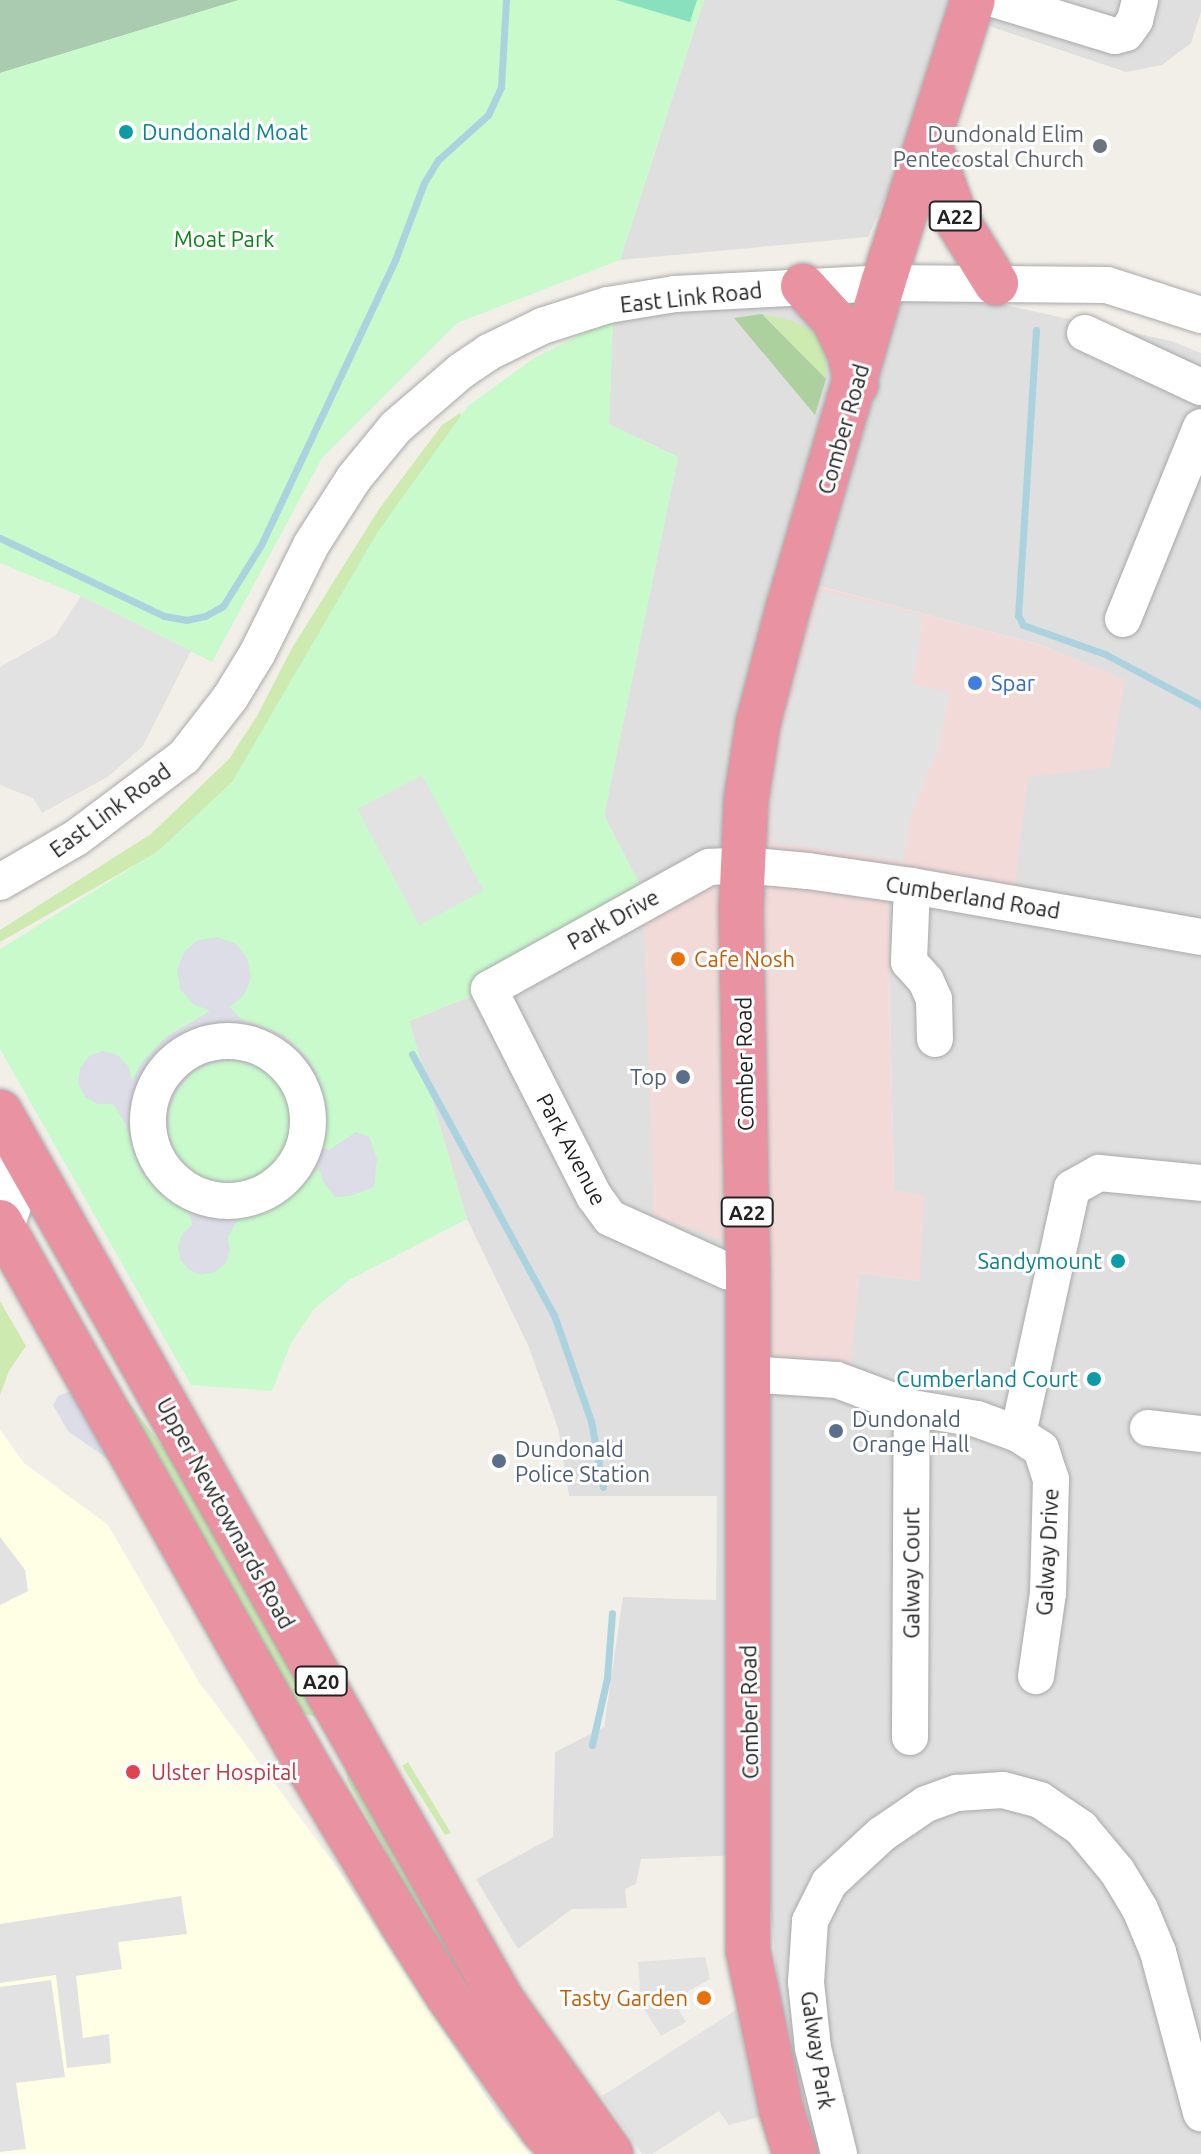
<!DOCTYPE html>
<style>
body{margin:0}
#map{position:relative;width:1201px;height:2154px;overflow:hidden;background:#f2efe9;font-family:Ubuntu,sans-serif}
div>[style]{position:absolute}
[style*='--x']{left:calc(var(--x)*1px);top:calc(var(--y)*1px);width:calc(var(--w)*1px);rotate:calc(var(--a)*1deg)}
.residential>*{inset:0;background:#e0dfdf}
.commercial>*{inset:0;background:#f2dad9}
.education>*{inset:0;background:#ffffe5}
.grass>*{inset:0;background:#cdebb0}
.forest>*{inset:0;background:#add19e}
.cemetery>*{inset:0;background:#aacbaf}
.park>*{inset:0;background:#c8facc}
.pitch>*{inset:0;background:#88e0be}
.parking>*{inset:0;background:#e2e2e2;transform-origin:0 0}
.plaza>*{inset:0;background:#dddde8}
.stream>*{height:7px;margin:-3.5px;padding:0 3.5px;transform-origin:3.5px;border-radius:3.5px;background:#aad3df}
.roads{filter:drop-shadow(0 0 2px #a9a9a9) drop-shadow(0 0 2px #a9a9a9)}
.minor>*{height:36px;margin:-18px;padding:0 18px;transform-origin:18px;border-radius:18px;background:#fff}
.minor>.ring{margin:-18px;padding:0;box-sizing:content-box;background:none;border:36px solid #fff;border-radius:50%}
.highway>*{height:44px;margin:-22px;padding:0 22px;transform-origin:22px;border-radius:22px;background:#e892a2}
.dots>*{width:22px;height:22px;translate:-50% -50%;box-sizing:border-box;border:4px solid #fff;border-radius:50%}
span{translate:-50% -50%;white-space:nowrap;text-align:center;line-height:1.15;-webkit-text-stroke:6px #fff;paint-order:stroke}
.shield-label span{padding:2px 6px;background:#fff;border:2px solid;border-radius:6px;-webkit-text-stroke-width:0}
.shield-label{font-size:20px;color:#222;font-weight:700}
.culture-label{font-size:22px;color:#0d838f}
.left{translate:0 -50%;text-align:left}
.right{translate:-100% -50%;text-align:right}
.worship-label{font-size:22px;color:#5b616d}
.park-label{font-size:22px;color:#0c8416}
.street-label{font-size:22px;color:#222}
.shop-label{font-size:22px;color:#366cbe}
.food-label{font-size:22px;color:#c56008}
.service-label{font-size:22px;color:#4e5e75}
.health-label{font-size:22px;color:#be3a42}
</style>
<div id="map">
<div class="residential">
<div style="clip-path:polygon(704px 0,1201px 0,1201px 12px,1191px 43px,1162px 65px,1126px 72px,953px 14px,916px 126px,868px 237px,620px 260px)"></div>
<div style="clip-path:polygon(evenodd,765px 297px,991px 302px,1171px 341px,1201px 353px,1201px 2154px,816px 2154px,802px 2111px,779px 2001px,766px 1854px,641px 1859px,636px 1884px,625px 1889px,627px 1908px,572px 1909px,518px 1949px,476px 1879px,553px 1837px,555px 1752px,604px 1727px,623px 1597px,716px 1600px,717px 1496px,569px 1496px,558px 1428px,528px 1345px,467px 1219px,409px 1021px,489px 989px,647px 899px,604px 815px,678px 457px,609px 424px,613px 318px,765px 297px,819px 586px,1041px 645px,1124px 680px,1028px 777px,887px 863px,894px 1191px,919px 1281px,860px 1273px,757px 819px,819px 586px)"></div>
</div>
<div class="commercial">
<div style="clip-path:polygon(818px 586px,1041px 645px,1125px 680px,1110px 767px,1028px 777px,1015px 887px,887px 864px,894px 1190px,925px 1195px,919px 1281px,860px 1273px,850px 1373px,756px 1362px,757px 819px)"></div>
<div style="clip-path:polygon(722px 879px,728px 1243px,654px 1215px,644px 921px)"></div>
</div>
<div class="education">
<div style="clip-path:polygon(0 1430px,24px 1463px,108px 1525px,199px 1682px,333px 1862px,499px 2116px,532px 2154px,0 2154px)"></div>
</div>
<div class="grass">
<div style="clip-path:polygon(763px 314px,793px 321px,816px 333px,826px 354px,826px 379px)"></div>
<div style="clip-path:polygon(460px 413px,469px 435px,253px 760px,205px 816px,154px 854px,0 942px,0 930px,151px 834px,229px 759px,257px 716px,292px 648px,379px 509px,442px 425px)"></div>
<div style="clip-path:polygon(0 1301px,26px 1346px,9px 1371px,0 1395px)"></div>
<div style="clip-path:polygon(120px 1391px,192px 1485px,321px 1718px,300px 1713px)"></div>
<div style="clip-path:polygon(408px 1762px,451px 1833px,445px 1835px,402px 1766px)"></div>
<div style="clip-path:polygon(347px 1770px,543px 2105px,418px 1910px,347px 1780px)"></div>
</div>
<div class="forest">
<div style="clip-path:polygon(762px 314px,826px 379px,815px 415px,734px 318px)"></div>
</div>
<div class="cemetery">
<div style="clip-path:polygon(0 0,239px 0,0 73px)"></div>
</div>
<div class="park">
<div style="clip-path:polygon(239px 0,704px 0,620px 260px,457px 323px,322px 458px,212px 662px,81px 596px,0 563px,0 73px)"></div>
<div style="clip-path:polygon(613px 318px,609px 424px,678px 457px,604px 815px,647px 899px,489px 989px,409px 1021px,467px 1219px,349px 1280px,314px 1309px,291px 1343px,272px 1391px,191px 1385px,0 1049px,0 949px,157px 852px,232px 782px,377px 533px,468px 406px,534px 358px)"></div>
</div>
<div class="pitch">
<div style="clip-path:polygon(616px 0,697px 0,690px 22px)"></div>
</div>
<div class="parking">
<div style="clip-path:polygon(821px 591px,921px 615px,922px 626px,912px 684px,950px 692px,939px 746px,910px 817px,903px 861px,772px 842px,770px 808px,784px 728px)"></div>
<div style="clip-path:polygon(81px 596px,191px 651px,143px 746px,109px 776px,42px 813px,33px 798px,0 785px,0 667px,55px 636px)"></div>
<div style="left:422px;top:775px;width:131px;height:73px;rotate:62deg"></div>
<div style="clip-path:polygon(0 1537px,25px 1570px,28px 1591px,0 1605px)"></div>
<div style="clip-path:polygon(181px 1896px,187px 1934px,118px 1942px,122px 1969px,76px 1976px,83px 2038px,109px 2034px,111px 2063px,67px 2068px,56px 1975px,0 1983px,0 1924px)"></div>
<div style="clip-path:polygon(705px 1957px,710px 1979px,673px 2000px,686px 2022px,661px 2036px,641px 2004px,638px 1962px)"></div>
<div style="clip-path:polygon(51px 1980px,65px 2077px,16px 2083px,26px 2149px,0 2152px,0 1987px)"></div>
<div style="clip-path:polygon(736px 2010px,759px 2117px,729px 2125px,719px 2111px,652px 2154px,642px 2154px,602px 2096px)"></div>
</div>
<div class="plaza">
<div style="clip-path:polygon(evenodd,217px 937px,235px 943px,247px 958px,251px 977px,244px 995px,230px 1007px,240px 1018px,282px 1034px,305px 1055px,317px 1073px,327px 1108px,323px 1148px,329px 1150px,356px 1132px,369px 1137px,377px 1159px,374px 1187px,350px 1196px,335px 1197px,323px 1182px,319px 1168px,283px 1202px,238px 1219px,228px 1237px,230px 1251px,226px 1263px,215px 1272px,202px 1275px,189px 1270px,180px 1259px,178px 1246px,183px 1233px,192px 1225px,189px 1212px,161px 1195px,140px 1170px,125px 1123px,113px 1104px,98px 1104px,85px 1097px,78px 1083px,80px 1068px,89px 1056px,103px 1051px,118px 1055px,128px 1066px,132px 1080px,143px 1061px,166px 1037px,210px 1011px,193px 1004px,180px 989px,177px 970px,184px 952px,198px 940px,217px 937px,232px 1060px,253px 1065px,271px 1076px,284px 1091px,292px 1113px,292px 1135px,284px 1155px,270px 1172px,251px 1182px,229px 1185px,208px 1181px,189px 1170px,176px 1153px,169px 1133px,169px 1111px,177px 1091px,191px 1074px,210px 1064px,232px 1060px)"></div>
<div style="clip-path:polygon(76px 1389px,112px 1462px,68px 1431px,53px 1405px,58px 1396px)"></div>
</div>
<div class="stream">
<div style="--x:1036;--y:330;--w:286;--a:93.6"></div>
<div style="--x:1018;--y:615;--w:11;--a:63"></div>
<div style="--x:1023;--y:625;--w:87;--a:19.5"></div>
<div style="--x:1105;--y:654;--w:109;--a:28"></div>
<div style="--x:0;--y:538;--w:182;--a:25.4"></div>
<div style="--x:164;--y:616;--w:22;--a:10"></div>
<div style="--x:186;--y:620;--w:19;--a:-12"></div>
<div style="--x:205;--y:616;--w:21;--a:-29"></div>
<div style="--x:223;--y:606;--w:72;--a:-58.1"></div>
<div style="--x:261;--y:545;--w:315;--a:-64.8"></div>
<div style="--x:395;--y:260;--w:82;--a:-69.4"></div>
<div style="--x:424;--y:183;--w:27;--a:-59"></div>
<div style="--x:438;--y:160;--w:67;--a:-42"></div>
<div style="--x:488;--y:115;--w:31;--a:-65"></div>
<div style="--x:501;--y:87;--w:87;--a:-86.7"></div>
<div style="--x:412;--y:1054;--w:297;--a:61.5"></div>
<div style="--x:554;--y:1315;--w:112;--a:70.8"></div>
<div style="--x:591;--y:1421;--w:67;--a:79.7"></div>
<div style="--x:592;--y:1745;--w:69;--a:-77.4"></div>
<div style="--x:607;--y:1678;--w:65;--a:-85.6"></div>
</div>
<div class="roads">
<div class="minor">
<div style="--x:997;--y:0;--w:123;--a:17"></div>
<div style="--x:1115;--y:36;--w:11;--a:-15"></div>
<div style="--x:1126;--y:33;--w:16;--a:-55"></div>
<div style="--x:1135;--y:20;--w:21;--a:-76"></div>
<div style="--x:1085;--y:333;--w:128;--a:25"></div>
<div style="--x:1123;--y:619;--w:207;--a:-67.9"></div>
<div style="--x:0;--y:882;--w:88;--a:-30.1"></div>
<div style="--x:76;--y:838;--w:135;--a:-36.9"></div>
<div style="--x:184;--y:757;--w:75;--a:-52.1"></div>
<div style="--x:230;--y:698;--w:52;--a:-58.5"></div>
<div style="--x:257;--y:654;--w:122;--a:-63.6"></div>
<div style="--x:311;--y:545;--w:80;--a:-57.3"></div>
<div style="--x:354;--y:478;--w:66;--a:-50.5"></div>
<div style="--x:396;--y:427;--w:86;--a:-40.7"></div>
<div style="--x:461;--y:371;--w:34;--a:-34"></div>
<div style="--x:489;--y:352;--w:59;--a:-26.1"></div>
<div style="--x:542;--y:326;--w:69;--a:-17.7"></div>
<div style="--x:608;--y:305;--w:68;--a:-9.3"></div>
<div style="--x:675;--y:294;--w:208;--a:-3"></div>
<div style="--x:883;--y:283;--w:224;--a:0.5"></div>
<div style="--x:1107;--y:285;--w:99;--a:17.7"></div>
<div style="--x:912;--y:886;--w:76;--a:92.3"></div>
<div style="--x:909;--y:962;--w:25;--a:48"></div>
<div style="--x:926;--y:981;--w:20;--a:66"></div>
<div style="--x:934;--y:999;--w:40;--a:88.6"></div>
<div class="ring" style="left:148px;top:1041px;width:124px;height:124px"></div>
<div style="--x:0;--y:1174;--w:35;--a:68"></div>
<div style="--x:13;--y:1206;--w:26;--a:108"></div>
<div style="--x:748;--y:1277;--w:22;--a:-164"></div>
<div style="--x:727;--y:1271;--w:128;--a:-155.6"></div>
<div style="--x:610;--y:1218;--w:27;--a:-126"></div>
<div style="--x:594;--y:1196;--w:232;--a:-116.9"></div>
<div style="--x:489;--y:989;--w:252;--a:-29"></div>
<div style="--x:709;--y:867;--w:34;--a:-3"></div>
<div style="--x:743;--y:865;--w:65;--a:5.3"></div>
<div style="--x:808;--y:871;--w:105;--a:8.2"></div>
<div style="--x:912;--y:886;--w:293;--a:10"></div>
<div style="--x:746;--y:1374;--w:91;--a:3.8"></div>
<div style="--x:837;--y:1380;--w:80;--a:20.5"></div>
<div style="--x:912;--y:1408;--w:66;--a:9.6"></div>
<div style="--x:977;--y:1419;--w:44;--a:20.1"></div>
<div style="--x:1018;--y:1434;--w:27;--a:33"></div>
<div style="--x:1041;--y:1449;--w:32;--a:72"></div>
<div style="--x:1051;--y:1479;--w:114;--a:91.5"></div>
<div style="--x:1048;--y:1593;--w:84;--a:98.2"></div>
<div style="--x:1148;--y:1428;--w:53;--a:6.5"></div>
<div style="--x:1018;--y:1434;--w:252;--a:-77.6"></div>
<div style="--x:1072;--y:1188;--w:31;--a:-29"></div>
<div style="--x:1099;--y:1173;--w:102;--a:5.6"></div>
<div style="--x:910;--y:1737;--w:329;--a:-89.7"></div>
<div style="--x:839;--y:2154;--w:109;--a:-103.8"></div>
<div style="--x:813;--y:2048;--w:66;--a:-96.1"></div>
<div style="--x:806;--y:1982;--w:61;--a:-86.2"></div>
<div style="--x:810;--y:1921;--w:42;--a:-63.4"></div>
<div style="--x:829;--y:1883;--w:72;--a:-42.8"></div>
<div style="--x:882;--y:1834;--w:53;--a:-34.3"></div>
<div style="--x:926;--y:1804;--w:33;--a:-20"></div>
<div style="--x:957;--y:1793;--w:46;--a:-3.7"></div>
<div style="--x:1003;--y:1790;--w:38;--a:15"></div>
<div style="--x:1040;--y:1800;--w:50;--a:34.3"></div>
<div style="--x:1081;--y:1828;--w:56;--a:50.1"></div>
<div style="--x:1117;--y:1871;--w:44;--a:58.8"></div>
<div style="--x:1140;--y:1909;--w:47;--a:67.3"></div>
<div style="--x:1158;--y:1952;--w:167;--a:75"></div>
</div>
<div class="highway">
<div style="--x:929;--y:143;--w:78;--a:70.6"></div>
<div style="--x:955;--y:217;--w:78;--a:58.2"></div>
<div style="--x:803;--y:286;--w:46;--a:47.6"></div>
<div style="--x:834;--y:320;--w:38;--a:65"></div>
<div style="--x:850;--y:355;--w:30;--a:78"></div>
<div style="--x:0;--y:1112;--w:1022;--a:60.53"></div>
<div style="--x:503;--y:2002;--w:186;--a:54.6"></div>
<div style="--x:0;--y:1222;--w:630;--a:60.5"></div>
<div style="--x:310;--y:1770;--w:181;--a:59"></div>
<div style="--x:403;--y:1925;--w:84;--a:57.6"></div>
<div style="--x:448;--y:1996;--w:164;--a:54.7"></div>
<div style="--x:543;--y:2130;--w:33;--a:47"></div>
<div style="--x:795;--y:2154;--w:47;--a:-107.3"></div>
<div style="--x:781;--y:2109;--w:161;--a:-101.8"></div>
<div style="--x:748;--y:1951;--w:674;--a:-90"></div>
<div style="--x:748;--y:1277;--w:367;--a:-91.1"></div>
<div style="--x:741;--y:910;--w:110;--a:-87.4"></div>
<div style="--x:746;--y:800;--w:78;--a:-81.1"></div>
<div style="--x:758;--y:723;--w:119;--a:-75.4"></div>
<div style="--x:788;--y:608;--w:339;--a:-73.7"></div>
<div style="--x:883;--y:283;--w:297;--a:-72.4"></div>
</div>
</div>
<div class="dots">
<div style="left:126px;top:132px;background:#0f9aa8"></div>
<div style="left:1100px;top:146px;background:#6b7280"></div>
<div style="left:975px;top:683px;background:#3f7fe0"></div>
<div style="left:678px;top:959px;background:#e8710a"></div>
<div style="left:683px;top:1077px;background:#5c6f8a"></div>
<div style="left:1118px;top:1261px;background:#0f9aa8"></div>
<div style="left:1094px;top:1379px;background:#0f9aa8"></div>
<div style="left:836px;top:1431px;background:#5c6f8a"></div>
<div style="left:499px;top:1461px;background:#5c6f8a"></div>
<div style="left:133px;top:1772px;background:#e0444e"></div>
<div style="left:704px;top:1998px;background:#e8710a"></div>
</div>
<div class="shield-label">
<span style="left:955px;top:216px">A22</span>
<span style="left:747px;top:1212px">A22</span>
<span style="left:321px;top:1681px">A20</span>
</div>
<div class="culture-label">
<span class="left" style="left:142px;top:132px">Dundonald Moat</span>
<span class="right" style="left:1102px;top:1261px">Sandymount</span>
<span class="right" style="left:1078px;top:1379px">Cumberland Court</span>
</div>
<div class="worship-label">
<span class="right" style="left:1084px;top:146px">Dundonald Elim<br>Pentecostal Church</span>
</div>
<div class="park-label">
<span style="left:224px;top:239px">Moat Park</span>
</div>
<div class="street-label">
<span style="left:691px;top:297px;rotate:-6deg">East Link Road</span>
<span style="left:843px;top:429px;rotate:-74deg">Comber Road</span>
<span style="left:110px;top:810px;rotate:-36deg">East Link Road</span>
<span style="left:973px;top:897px;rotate:9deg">Cumberland Road</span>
<span style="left:613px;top:919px;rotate:-29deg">Park Drive</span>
<span style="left:744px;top:1064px;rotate:-91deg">Comber Road</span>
<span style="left:572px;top:1149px;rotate:62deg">Park Avenue</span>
<span style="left:226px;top:1513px;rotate:61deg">Upper Newtownards Road</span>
<span style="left:1047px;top:1552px;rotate:-87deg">Galway Drive</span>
<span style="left:911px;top:1573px;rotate:-90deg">Galway Court</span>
<span style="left:749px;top:1712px;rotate:-91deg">Comber Road</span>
<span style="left:818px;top:2050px;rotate:81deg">Galway Park</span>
</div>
<div class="shop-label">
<span class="left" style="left:991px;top:683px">Spar</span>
</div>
<div class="food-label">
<span class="left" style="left:694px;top:959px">Cafe Nosh</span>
<span class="right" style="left:688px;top:1998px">Tasty Garden</span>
</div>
<div class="service-label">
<span class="right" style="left:667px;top:1077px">Top</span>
<span class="left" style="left:852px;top:1431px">Dundonald<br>Orange Hall</span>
<span class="left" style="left:515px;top:1461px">Dundonald<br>Police Station</span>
</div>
<div class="health-label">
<span class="left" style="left:151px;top:1772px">Ulster Hospital</span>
</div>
</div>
